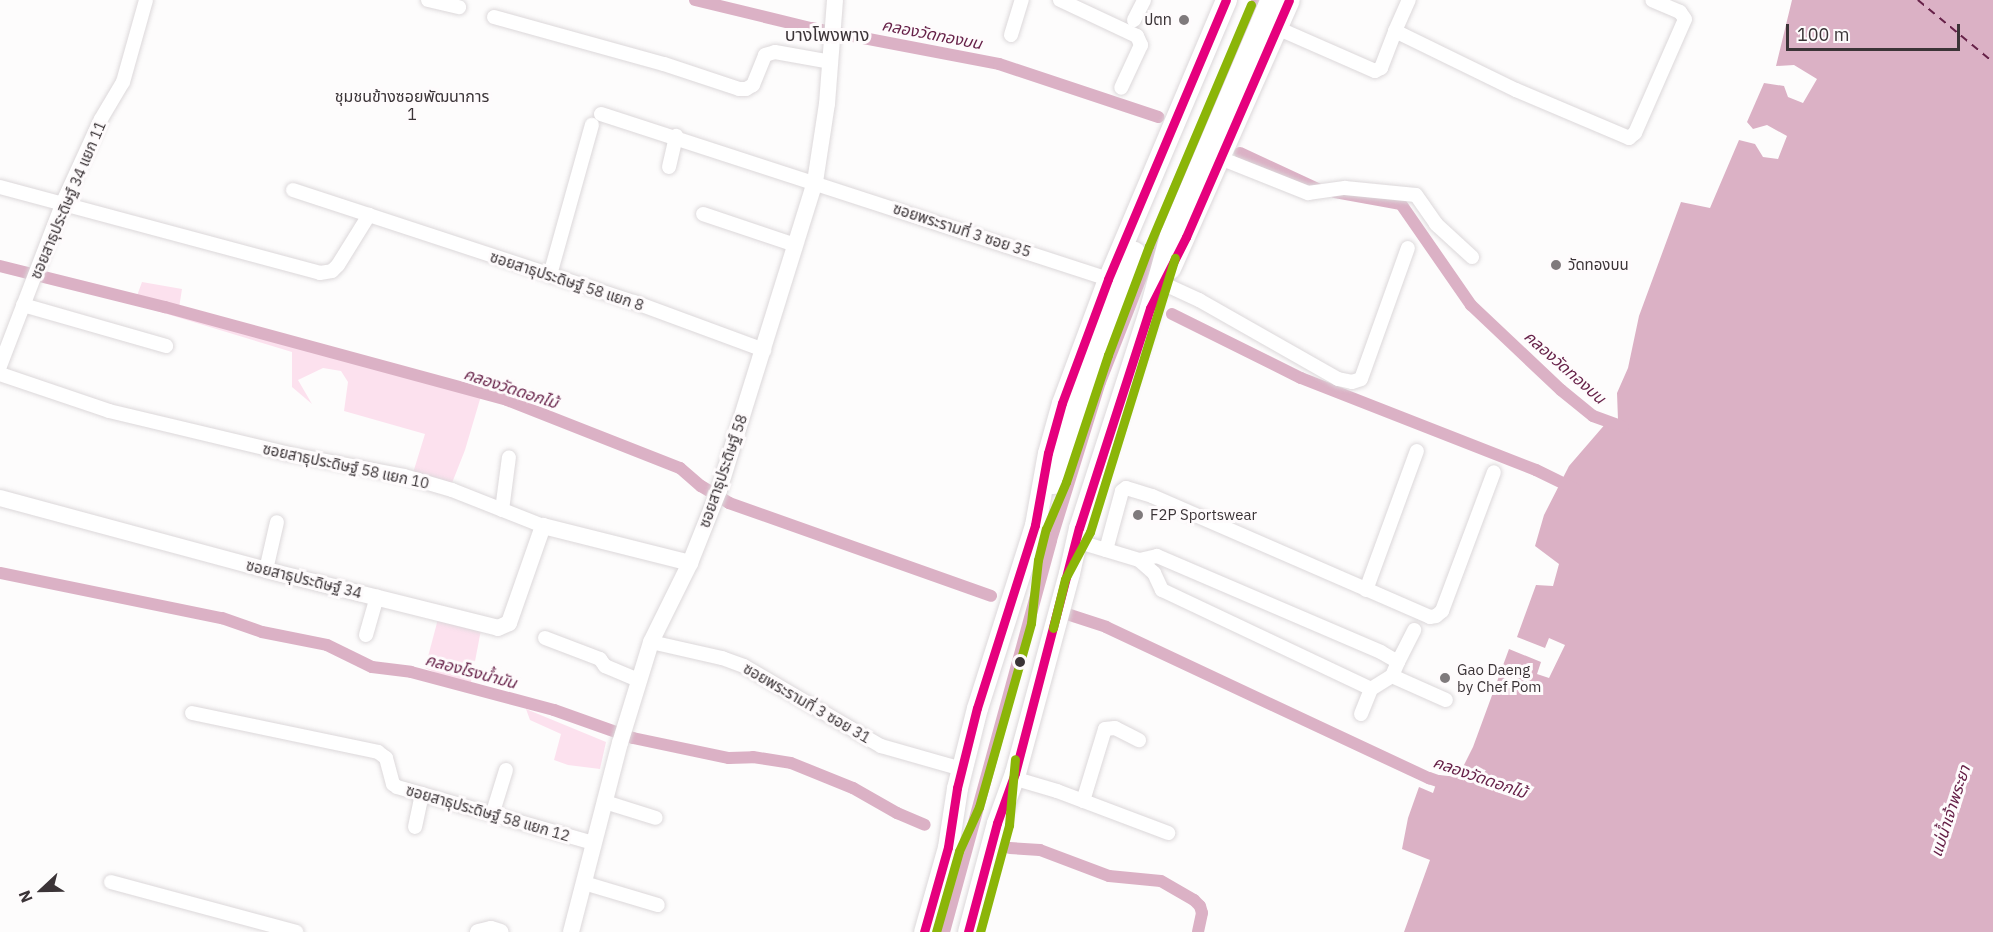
<!DOCTYPE html>
<meta charset="utf-8">
<style>
body{margin:0}
#map{position:relative;width:1993px;height:932px;overflow:hidden;background:#fdfcfc;font-family:"IBM Plex Sans","Noto Sans Thai",sans-serif}
div>[style]{position:absolute}
[style*='--x']{left:calc(var(--x)*1px);top:calc(var(--y)*1px);width:calc(var(--w)*1px);rotate:calc(var(--a)*1deg)}
.green>*{inset:0;background:#fce1ee}
.water>*{inset:0;background:#dbb1c5}
.canal>*{height:12px;margin:-6px;padding:0 6px;transform-origin:6px;border-radius:6px;background:#dbb1c5}
.ferry>*{height:1.5px;margin-top:-0.75px;transform-origin:0;background:repeating-linear-gradient(90deg,#662148 0 8px,transparent 0 14px)}
.roads{filter:drop-shadow(0 0 2px #dcd8da) drop-shadow(0 0 2px #dcd8da)}
.minor>*{height:14px;margin:-7px;padding:0 7px;transform-origin:7px;border-radius:7px;background:#fff}
.tertiary>*{height:16px;margin:-8px;padding:0 8px;transform-origin:8px;border-radius:8px;background:#fff}
.primary>*{height:21px;margin:-10.5px;padding:0 10.5px;transform-origin:10.5px;border-radius:10.5px;background:#fff}
.bus-1>*{height:9px;margin:-4.5px;padding:0 4.5px;transform-origin:4.5px;border-radius:4.5px;background:#e5007d}
.bus-2>*{height:9px;margin:-4.5px;padding:0 4.5px;transform-origin:4.5px;border-radius:4.5px;background:#8bb508}
.dots>*{width:16px;height:16px;translate:-50% -50%;box-sizing:border-box;border:3px solid #fefbfc;border-radius:50%}
span{translate:-50% -50%;white-space:nowrap;text-align:center;line-height:1.15;-webkit-text-stroke:6px #fefbfc;paint-order:stroke}
.poi-label{font-size:15px;color:#3b3437}
.right{translate:-100% -50%;text-align:right}
.left{translate:0 -50%;text-align:left}
.street-label{font-size:15px;color:#3b3437}
.water-label{font-size:16px;color:#662148;font-style:italic}
.neighbourhood-label{font-size:16px;color:#3b3437}
.quarter-label{font-size:18px;color:#3b3437}
.north{position:absolute;left:12px;top:860px;width:60px;height:60px;-webkit-text-stroke:4px #fefbfc;paint-order:stroke;rotate:248deg;font-size:16px;font-weight:700;line-height:24px;text-align:center;color:#3b3437}
.north::after{content:'';display:block;margin:auto;width:21px;height:27px;background:#3b3437;clip-path:polygon(50% 0,100% 100%,50% 72%,0 100%)}
.scale{position:absolute;left:1786px;top:24px;width:174px;height:27px;box-sizing:border-box;border:3px solid #3b3437;border-top:0;padding-left:8px;font-size:18px;line-height:21px;white-space:nowrap;color:#3b3437;-webkit-text-stroke:4px #fefbfc;paint-order:stroke}
</style>
<div id="map">
<div class="green">
<div style="clip-path:polygon(142px 282px,182px 289px,179px 308px,481px 396px,465px 450px,452px 483px,413px 473px,425px 434px,344px 411px,348px 382px,341px 371px,323px 368px,298px 380px,312px 404px,292px 387px,292px 352px,134px 304px)"></div>
<div style="clip-path:polygon(438px 619px,481px 630px,471px 682px,443px 676px,425px 668px)"></div>
<div style="clip-path:polygon(526px 709px,606px 742px,600px 769px,568px 765px,554px 760px,561px 734px,530px 720px)"></div>
</div>
<div class="water">
<div style="clip-path:polygon(1792px 0,1993px 0,1993px 932px,1404px 932px,1430px 860px,1402px 849px,1408px 818px,1419px 787px,1433px 793px,1439px 775px,1458px 777px,1473px 747px,1509px 649px,1541px 662px,1537px 674px,1549px 678px,1565px 645px,1549px 638px,1545px 648px,1517px 637px,1536px 585px,1553px 586px,1559px 564px,1535px 546px,1544px 515px,1569px 466px,1607px 422px,1618px 420px,1617px 393px,1628px 368px,1639px 316px,1681px 202px,1710px 208px,1739px 140px,1755px 144px,1763px 157px,1778px 159px,1787px 136px,1767px 125px,1753px 129px,1747px 122px,1764px 83px,1784px 86px,1788px 97px,1803px 103px,1817px 79px,1794px 65px,1776px 66px)"></div>
</div>
<div class="canal">
<div style="--x:695;--y:0;--w:119;--a:13.6"></div>
<div style="--x:811;--y:28;--w:191;--a:10.8"></div>
<div style="--x:999;--y:64;--w:168;--a:18.4"></div>
<div style="--x:1240;--y:153;--w:86;--a:24.8"></div>
<div style="--x:1335;--y:192;--w:67;--a:10.3"></div>
<div style="--x:1401;--y:204;--w:123;--a:55.3"></div>
<div style="--x:1471;--y:305;--w:124;--a:43.4"></div>
<div style="--x:1561;--y:390;--w:41;--a:39.1"></div>
<div style="--x:1593;--y:416;--w:32;--a:20"></div>
<div style="--x:0;--y:266;--w:170;--a:14"></div>
<div style="--x:165;--y:307;--w:354;--a:15.2"></div>
<div style="--x:507;--y:400;--w:186;--a:21.5"></div>
<div style="--x:680;--y:468;--w:28;--a:41"></div>
<div style="--x:701;--y:486;--w:33;--a:31"></div>
<div style="--x:729;--y:503;--w:278;--a:19.5"></div>
<div style="--x:1172;--y:314;--w:144;--a:26.4"></div>
<div style="--x:1301;--y:378;--w:252;--a:21.4"></div>
<div style="--x:1536;--y:470;--w:43;--a:26"></div>
<div style="--x:0;--y:573;--w:227;--a:11.5"></div>
<div style="--x:222;--y:618;--w:42;--a:19.3"></div>
<div style="--x:262;--y:632;--w:66;--a:11.3"></div>
<div style="--x:327;--y:645;--w:50;--a:26.1"></div>
<div style="--x:372;--y:667;--w:39;--a:7"></div>
<div style="--x:411;--y:672;--w:148;--a:14.9"></div>
<div style="--x:554;--y:710;--w:84;--a:19.5"></div>
<div style="--x:633;--y:738;--w:98;--a:11.8"></div>
<div style="--x:729;--y:758;--w:24;--a:-2"></div>
<div style="--x:753;--y:757;--w:38;--a:9"></div>
<div style="--x:791;--y:763;--w:67;--a:22"></div>
<div style="--x:853;--y:788;--w:51;--a:29.6"></div>
<div style="--x:897;--y:813;--w:30;--a:23"></div>
<div style="--x:1070;--y:615;--w:38;--a:18"></div>
<div style="--x:1106;--y:627;--w:357;--a:25.1"></div>
<div style="--x:1429;--y:778;--w:24;--a:19"></div>
<div style="--x:1010;--y:848;--w:30;--a:4"></div>
<div style="--x:1040;--y:850;--w:74;--a:20.6"></div>
<div style="--x:1109;--y:876;--w:52;--a:5.5"></div>
<div style="--x:1161;--y:881;--w:38;--a:30"></div>
<div style="--x:1194;--y:900;--w:8;--a:45"></div>
<div style="--x:1200;--y:906;--w:7;--a:74"></div>
<div style="--x:1202;--y:913;--w:19;--a:102"></div>
<div style="--x:944;--y:932;--w:406;--a:-74.7"></div>
<div style="--x:1051;--y:540;--w:165;--a:-72.8"></div>
<div style="--x:1100;--y:382;--w:205;--a:-68.6"></div>
<div style="--x:1175;--y:191;--w:208;--a:-66.5"></div>
</div>
<div class="ferry">
<div style="--x:1918;--y:0;--w:97;--a:39.6"></div>
</div>
<div class="roads">
<div class="minor">
<div style="--x:428;--y:0;--w:32;--a:13"></div>
<div style="--x:1060;--y:0;--w:85;--a:25.1"></div>
<div style="--x:1137;--y:36;--w:10;--a:66"></div>
<div style="--x:1141;--y:45;--w:47;--a:114.9"></div>
<div style="--x:494;--y:17;--w:176;--a:15.5"></div>
<div style="--x:664;--y:64;--w:79;--a:18.4"></div>
<div style="--x:739;--y:89;--w:7;--a:0"></div>
<div style="--x:746;--y:89;--w:8;--a:-30"></div>
<div style="--x:753;--y:85;--w:32;--a:-68"></div>
<div style="--x:765;--y:55;--w:10;--a:-17"></div>
<div style="--x:775;--y:52;--w:57;--a:10.1"></div>
<div style="--x:1134;--y:20;--w:22;--a:-63"></div>
<div style="--x:1277;--y:28;--w:107;--a:23.7"></div>
<div style="--x:1375;--y:71;--w:7;--a:-27"></div>
<div style="--x:1381;--y:68;--w:40;--a:-69"></div>
<div style="--x:1395;--y:31;--w:135;--a:26"></div>
<div style="--x:1516;--y:90;--w:123;--a:23"></div>
<div style="--x:1629;--y:138;--w:8;--a:-40"></div>
<div style="--x:1635;--y:133;--w:124;--a:-66.3"></div>
<div style="--x:1685;--y:19;--w:9;--a:-126"></div>
<div style="--x:1680;--y:12;--w:30;--a:-157"></div>
<div style="--x:1395;--y:31;--w:34;--a:-66"></div>
<div style="--x:1011;--y:35;--w:37;--a:-73"></div>
<div style="--x:601;--y:114;--w:533;--a:18.03"></div>
<div style="--x:1220;--y:158;--w:95;--a:21.7"></div>
<div style="--x:1308;--y:193;--w:37;--a:-8"></div>
<div style="--x:1345;--y:188;--w:71;--a:5.6"></div>
<div style="--x:1416;--y:195;--w:35;--a:55"></div>
<div style="--x:1436;--y:224;--w:49;--a:42.5"></div>
<div style="--x:669;--y:167;--w:32;--a:-77"></div>
<div style="--x:0;--y:187;--w:331;--a:15"></div>
<div style="--x:320;--y:273;--w:12;--a:-9"></div>
<div style="--x:332;--y:271;--w:8;--a:-45"></div>
<div style="--x:338;--y:265;--w:59;--a:-58.2"></div>
<div style="--x:369;--y:215;--w:279;--a:18.2"></div>
<div style="--x:634;--y:302;--w:139;--a:20.3"></div>
<div style="--x:293;--y:190;--w:80;--a:18.2"></div>
<div style="--x:703;--y:214;--w:97;--a:18.6"></div>
<div style="--x:550;--y:275;--w:156;--a:-74.4"></div>
<div style="--x:1162;--y:283;--w:41;--a:24.7"></div>
<div style="--x:1199;--y:300;--w:160;--a:29.6"></div>
<div style="--x:1338;--y:379;--w:14;--a:12"></div>
<div style="--x:1352;--y:382;--w:9;--a:-18"></div>
<div style="--x:1361;--y:379;--w:139;--a:-70.3"></div>
<div style="--x:23;--y:305;--w:149;--a:16"></div>
<div style="--x:0;--y:366;--w:176;--a:-69"></div>
<div style="--x:63;--y:202;--w:91;--a:-65.4"></div>
<div style="--x:101;--y:119;--w:43;--a:-59.3"></div>
<div style="--x:123;--y:82;--w:85;--a:-74.3"></div>
<div style="--x:0;--y:374;--w:115;--a:18.7"></div>
<div style="--x:109;--y:411;--w:186;--a:13.4"></div>
<div style="--x:290;--y:454;--w:116;--a:10.9"></div>
<div style="--x:404;--y:476;--w:50;--a:16.3"></div>
<div style="--x:452;--y:490;--w:98;--a:21.6"></div>
<div style="--x:502;--y:510;--w:53;--a:-82.5"></div>
<div style="--x:1076;--y:541;--w:66;--a:16.8"></div>
<div style="--x:1139;--y:560;--w:20;--a:41"></div>
<div style="--x:1154;--y:573;--w:19;--a:65"></div>
<div style="--x:1162;--y:590;--w:231;--a:25.3"></div>
<div style="--x:1371;--y:689;--w:25;--a:-32"></div>
<div style="--x:1392;--y:676;--w:15;--a:-67"></div>
<div style="--x:1398;--y:662;--w:20;--a:-150"></div>
<div style="--x:1381;--y:652;--w:244;--a:-156.8"></div>
<div style="--x:1157;--y:556;--w:18;--a:167"></div>
<div style="--x:1106;--y:550;--w:61;--a:-74.8"></div>
<div style="--x:1122;--y:491;--w:5;--a:-37"></div>
<div style="--x:1126;--y:488;--w:27;--a:17"></div>
<div style="--x:1152;--y:496;--w:303;--a:23.5"></div>
<div style="--x:1430;--y:617;--w:6;--a:-9"></div>
<div style="--x:1436;--y:616;--w:8;--a:-40"></div>
<div style="--x:1442;--y:611;--w:148;--a:-69.5"></div>
<div style="--x:266;--y:570;--w:49;--a:-77.1"></div>
<div style="--x:1366;--y:590;--w:148;--a:-69.9"></div>
<div style="--x:366;--y:635;--w:40;--a:-74"></div>
<div style="--x:545;--y:638;--w:59;--a:20.9"></div>
<div style="--x:600;--y:659;--w:9;--a:54"></div>
<div style="--x:605;--y:666;--w:36;--a:23"></div>
<div style="--x:651;--y:642;--w:73;--a:12.7"></div>
<div style="--x:722;--y:658;--w:23;--a:20"></div>
<div style="--x:744;--y:666;--w:159;--a:30.3"></div>
<div style="--x:881;--y:746;--w:84;--a:15.9"></div>
<div style="--x:1398;--y:662;--w:36;--a:-63"></div>
<div style="--x:1392;--y:676;--w:59;--a:24"></div>
<div style="--x:192;--y:713;--w:190;--a:11.8"></div>
<div style="--x:378;--y:752;--w:10;--a:37"></div>
<div style="--x:386;--y:758;--w:27;--a:75"></div>
<div style="--x:393;--y:784;--w:5;--a:37"></div>
<div style="--x:397;--y:787;--w:205;--a:15.9"></div>
<div style="--x:1361;--y:714;--w:27;--a:-68"></div>
<div style="--x:1013;--y:778;--w:46;--a:16.5"></div>
<div style="--x:1057;--y:791;--w:119;--a:20.7"></div>
<div style="--x:1083;--y:801;--w:75;--a:-73"></div>
<div style="--x:1105;--y:729;--w:10;--a:-6"></div>
<div style="--x:1115;--y:728;--w:27;--a:27"></div>
<div style="--x:605;--y:802;--w:53;--a:17.4"></div>
<div style="--x:493;--y:812;--w:44;--a:-72.8"></div>
<div style="--x:415;--y:827;--w:34;--a:-78"></div>
<div style="--x:111;--y:882;--w:192;--a:15.1"></div>
<div style="--x:584;--y:883;--w:77;--a:16.6"></div>
</div>
<div class="tertiary">
<div style="--x:0;--y:498;--w:276;--a:15.1"></div>
<div style="--x:266;--y:570;--w:239;--a:14"></div>
<div style="--x:498;--y:628;--w:12;--a:-24"></div>
<div style="--x:509;--y:623;--w:103;--a:-70.7"></div>
<div style="--x:543;--y:526;--w:152;--a:14.1"></div>
<div style="--x:478;--y:932;--w:13;--a:-13"></div>
<div style="--x:491;--y:929;--w:10;--a:17"></div>
<div style="--x:571;--y:932;--w:195;--a:-75.5"></div>
<div style="--x:620;--y:743;--w:106;--a:-72.9"></div>
<div style="--x:651;--y:642;--w:88;--a:-63.7"></div>
<div style="--x:690;--y:563;--w:79;--a:-68.3"></div>
<div style="--x:719;--y:490;--w:323;--a:-72.7"></div>
<div style="--x:815;--y:182;--w:79;--a:-81.3"></div>
<div style="--x:827;--y:104;--w:104;--a:-85.6"></div>
</div>
<div class="primary">
<div style="--x:1170;--y:268;--w:293;--a:-66.1"></div>
<div style="--x:1053;--y:483;--w:139;--a:-71.6"></div>
<div style="--x:1097;--y:351;--w:106;--a:-69.5"></div>
<div style="--x:924;--y:932;--w:88;--a:-74.2"></div>
<div style="--x:948;--y:847;--w:60;--a:-81.3"></div>
<div style="--x:957;--y:788;--w:82;--a:-76"></div>
<div style="--x:977;--y:708;--w:192;--a:-72.4"></div>
<div style="--x:1035;--y:525;--w:73;--a:-79.8"></div>
<div style="--x:1048;--y:453;--w:52;--a:-74.4"></div>
<div style="--x:1062;--y:403;--w:132;--a:-69.6"></div>
<div style="--x:1108;--y:279;--w:303;--a:-67.1"></div>
<div style="--x:968;--y:932;--w:113;--a:-75.1"></div>
<div style="--x:997;--y:823;--w:53;--a:-70.2"></div>
<div style="--x:1015;--y:773;--w:207;--a:-74.9"></div>
<div style="--x:1069;--y:573;--w:46;--a:-77.5"></div>
<div style="--x:1079;--y:528;--w:231;--a:-72.1"></div>
<div style="--x:1150;--y:308;--w:76;--a:-74.7"></div>
<div style="--x:1170;--y:235;--w:255;--a:-66.9"></div>
</div>
</div>
<div class="bus-1">
<div style="--x:924;--y:932;--w:88;--a:-74.2"></div>
<div style="--x:948;--y:847;--w:60;--a:-81.3"></div>
<div style="--x:957;--y:788;--w:82;--a:-76"></div>
<div style="--x:977;--y:708;--w:192;--a:-72.4"></div>
<div style="--x:1035;--y:525;--w:73;--a:-79.8"></div>
<div style="--x:1048;--y:453;--w:52;--a:-74.4"></div>
<div style="--x:1062;--y:403;--w:132;--a:-69.6"></div>
<div style="--x:1108;--y:279;--w:303;--a:-67.1"></div>
<div style="--x:968;--y:932;--w:113;--a:-75.1"></div>
<div style="--x:997;--y:823;--w:53;--a:-70.2"></div>
<div style="--x:1015;--y:773;--w:253;--a:-75.4"></div>
<div style="--x:1079;--y:528;--w:231;--a:-72.1"></div>
<div style="--x:1150;--y:308;--w:80;--a:-63.1"></div>
<div style="--x:1186;--y:237;--w:258;--a:-66.5"></div>
</div>
<div class="bus-2">
<div style="--x:1053;--y:628;--w:50;--a:-76.2"></div>
<div style="--x:1065;--y:579;--w:53;--a:-62"></div>
<div style="--x:1090;--y:532;--w:287;--a:-72.8"></div>
<div style="--x:936;--y:932;--w:84;--a:-74.1"></div>
<div style="--x:959;--y:851;--w:48;--a:-65.6"></div>
<div style="--x:979;--y:807;--w:191;--a:-74.2"></div>
<div style="--x:1031;--y:623;--w:63;--a:-83.7"></div>
<div style="--x:1038;--y:560;--w:32;--a:-76"></div>
<div style="--x:1046;--y:529;--w:51;--a:-66.9"></div>
<div style="--x:1066;--y:482;--w:134;--a:-71.7"></div>
<div style="--x:1108;--y:355;--w:116;--a:-69.4"></div>
<div style="--x:1149;--y:246;--w:262;--a:-67.1"></div>
<div style="--x:980;--y:932;--w:111;--a:-74.8"></div>
<div style="--x:1009;--y:825;--w:66;--a:-84.8"></div>
</div>
<div class="dots">
<div style="left:1184px;top:20px;background:#7f7a7c"></div>
<div style="left:1556px;top:265px;background:#7f7a7c"></div>
<div style="left:1138px;top:515px;background:#7f7a7c"></div>
<div style="left:1020px;top:662px;background:#3b3437"></div>
<div style="left:1445px;top:678px;background:#7f7a7c"></div>
</div>
<div class="poi-label">
<span class="right" style="left:1172px;top:20px">ปตท</span>
<span class="left" style="left:1568px;top:265px">วัดทองบน</span>
<span class="left" style="left:1150px;top:515px">F2P Sportswear</span>
<span class="left" style="left:1457px;top:678px">Gao Daeng<br>by Chef Pom</span>
</div>
<div class="street-label">
<span style="left:68px;top:200px;rotate:-67deg">ซอยสาธุประดิษฐ์ 34 แยก 11</span>
<span style="left:962px;top:230px;rotate:18deg">ซอยพระรามที่ 3 ซอย 35</span>
<span style="left:567px;top:281px;rotate:18deg">ซอยสาธุประดิษฐ์ 58 แยก 8</span>
<span style="left:346px;top:466px;rotate:12deg">ซอยสาธุประดิษฐ์ 58 แยก 10</span>
<span style="left:723px;top:471px;rotate:-71deg">ซอยสาธุประดิษฐ์ 58</span>
<span style="left:304px;top:579px;rotate:14deg">ซอยสาธุประดิษฐ์ 34</span>
<span style="left:807px;top:703px;rotate:30deg">ซอยพระรามที่ 3 ซอย 31</span>
<span style="left:488px;top:813px;rotate:16deg">ซอยสาธุประดิษฐ์ 58 แยก 12</span>
</div>
<div class="water-label">
<span style="left:932px;top:34px;rotate:11deg">คลองวัดทองบน</span>
<span style="left:1565px;top:367px;rotate:41deg">คลองวัดทองบน</span>
<span style="left:511px;top:388px;rotate:18deg">คลองวัดดอกไม้</span>
<span style="left:471px;top:671px;rotate:15deg">คลองโรงน้ำมัน</span>
<span style="left:1480px;top:777px;rotate:19deg">คลองวัดดอกไม้</span>
<span style="left:1950px;top:811px;rotate:-72deg">แม่น้ำเจ้าพระยา</span>
</div>
<div class="neighbourhood-label">
<span style="left:412px;top:105px">ชุมชนข้างซอยพัฒนาการ<br>1</span>
</div>
<div class="quarter-label">
<span style="left:827px;top:35px">บางโพงพาง</span>
</div>
<div class="north">N</div>
<div class="scale">100 m</div>
</div>
